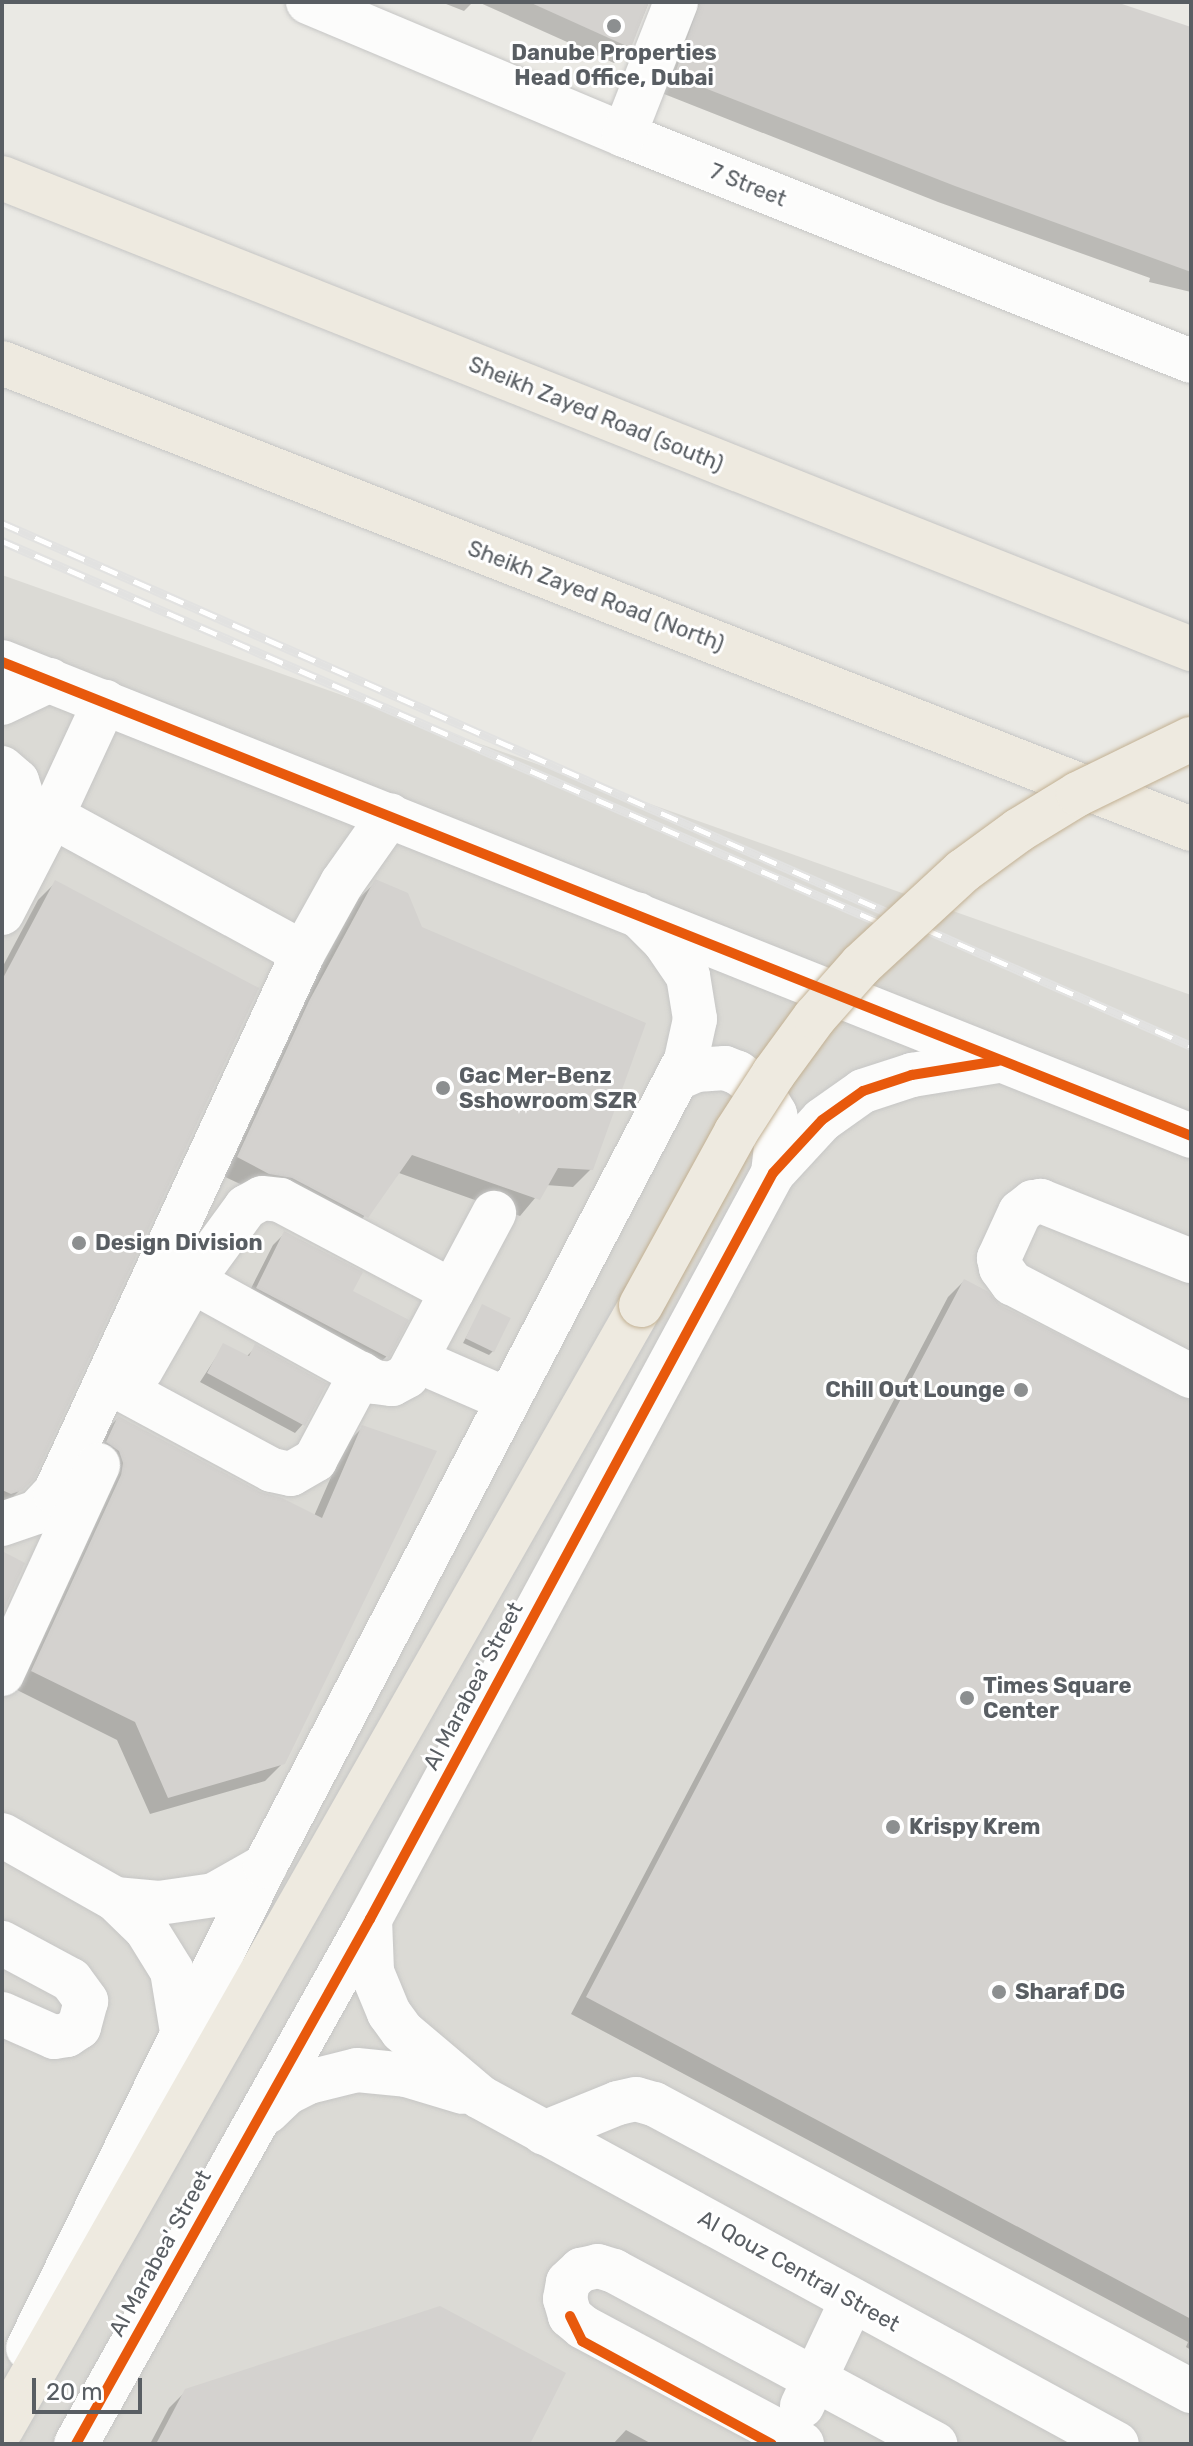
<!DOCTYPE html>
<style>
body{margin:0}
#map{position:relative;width:1193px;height:2446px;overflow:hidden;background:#eae9e4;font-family:Rubik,sans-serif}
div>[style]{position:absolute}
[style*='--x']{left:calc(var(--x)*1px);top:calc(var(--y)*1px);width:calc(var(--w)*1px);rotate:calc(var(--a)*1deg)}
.industrial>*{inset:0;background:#dbdad5}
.shadow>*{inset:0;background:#0003}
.building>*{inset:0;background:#d4d2cf;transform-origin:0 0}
.roads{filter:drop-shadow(0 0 2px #c6c6c5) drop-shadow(0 0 2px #c6c6c5)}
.minor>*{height:44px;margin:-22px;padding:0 22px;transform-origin:22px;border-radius:22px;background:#fcfcfb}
.highway>*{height:44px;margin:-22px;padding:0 22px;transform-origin:22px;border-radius:22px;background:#eeeae0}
.rail>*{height:9px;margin-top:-4.5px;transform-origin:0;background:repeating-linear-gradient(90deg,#fff 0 18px,#e2e2e1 0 36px);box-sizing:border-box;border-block:2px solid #e2e2e1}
.bridges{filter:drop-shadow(0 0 2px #c2b092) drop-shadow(0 0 2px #c2b092)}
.highway-bridge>*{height:44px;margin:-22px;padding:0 22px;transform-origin:22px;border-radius:22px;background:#eeeae0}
.cycleway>*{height:10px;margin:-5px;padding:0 5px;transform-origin:5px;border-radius:5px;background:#e8590c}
.dots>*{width:22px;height:22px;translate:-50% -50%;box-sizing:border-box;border:4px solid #fff;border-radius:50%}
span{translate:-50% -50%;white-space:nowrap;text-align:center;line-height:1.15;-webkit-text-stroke:6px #fff;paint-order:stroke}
.poi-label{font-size:22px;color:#595e63;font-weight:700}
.left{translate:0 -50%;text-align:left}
.right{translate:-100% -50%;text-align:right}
.street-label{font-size:22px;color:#595e63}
.frame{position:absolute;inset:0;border:4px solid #595e63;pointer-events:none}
.scale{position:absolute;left:32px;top:2378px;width:110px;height:36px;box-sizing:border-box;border:4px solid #595e63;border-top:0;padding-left:10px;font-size:24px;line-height:28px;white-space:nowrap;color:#595e63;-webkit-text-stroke:6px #fff;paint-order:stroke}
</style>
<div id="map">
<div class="industrial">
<div style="clip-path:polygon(2px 575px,1191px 995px,1191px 2444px,2px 2444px)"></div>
</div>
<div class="shadow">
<div style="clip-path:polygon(441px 2px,473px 2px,464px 11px)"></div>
<div style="clip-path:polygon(478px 2px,649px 2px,630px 47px,614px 63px)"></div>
<div style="clip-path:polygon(679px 2px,1110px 2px,1191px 30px,1191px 292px,1149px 282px,1150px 278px,938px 202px,659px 92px)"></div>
<div style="clip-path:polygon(56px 882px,32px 1478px,2px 1508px,2px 968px,38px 900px)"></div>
<div style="clip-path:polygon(376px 882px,420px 929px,591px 1169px,573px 1187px,546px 1185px,520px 1216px,399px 1173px,349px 1235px,221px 1175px,292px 1020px,358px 899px)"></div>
<div style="clip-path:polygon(285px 1233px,350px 1291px,406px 1321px,386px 1357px,373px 1369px,245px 1300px,273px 1245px)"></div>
<div style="clip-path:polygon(964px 1281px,999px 1307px,1191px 1402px,1191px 2350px,1186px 2347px,1188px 2342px,571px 2014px,948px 1297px)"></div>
<div style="clip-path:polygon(483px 1306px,493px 1351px,489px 1355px,463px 1343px)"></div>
<div style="clip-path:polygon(224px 1345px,246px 1357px,256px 1347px,303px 1424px,295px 1433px,200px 1382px)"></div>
<div style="clip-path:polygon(118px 1418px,259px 1494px,314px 1516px,345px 1445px,362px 1428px,283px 1763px,265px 1781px,150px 1814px,117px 1740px,15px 1689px,102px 1469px,101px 1435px)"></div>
<div style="clip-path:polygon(186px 2391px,527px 2444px,150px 2444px,169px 2408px)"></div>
<div style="clip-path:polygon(626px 2430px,652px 2444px,613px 2444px)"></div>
</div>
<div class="building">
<div style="clip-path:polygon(529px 2px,649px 2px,631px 48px)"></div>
<div style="clip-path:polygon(700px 2px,1116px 2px,1191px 27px,1191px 272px,955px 186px,674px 76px)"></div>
<div style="clip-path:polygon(375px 879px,408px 893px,422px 927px,646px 1023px,593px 1170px,558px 1168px,540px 1200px,412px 1155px,368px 1218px,292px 1178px,269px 1174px,237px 1157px,309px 1001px)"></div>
<div style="clip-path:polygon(55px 880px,259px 988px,34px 1479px,23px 1490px,11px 1494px,2px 1490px,2px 980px)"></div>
<div style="clip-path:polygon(284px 1231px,363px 1272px,353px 1291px,409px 1320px,389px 1358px,256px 1288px)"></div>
<div style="clip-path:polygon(964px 1279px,987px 1291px,1000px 1305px,1191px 1401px,1191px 2319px,586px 1997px)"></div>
<div style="left:482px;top:1304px;width:32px;height:38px;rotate:26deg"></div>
<div style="clip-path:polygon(223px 1343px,249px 1356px,255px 1344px,327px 1384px,305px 1426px,207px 1373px)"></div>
<div style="clip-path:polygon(118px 1416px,260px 1492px,282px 1498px,322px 1518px,362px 1425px,437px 1451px,285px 1764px,168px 1798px,135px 1722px,31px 1671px,121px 1475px,123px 1463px,119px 1451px,106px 1442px)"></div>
<div style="clip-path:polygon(2px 1551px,25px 1563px,2px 1614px)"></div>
<div style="clip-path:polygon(440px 2306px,566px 2373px,530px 2444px,156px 2444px,185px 2389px)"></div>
</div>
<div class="roads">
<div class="minor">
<div style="--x:308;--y:2;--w:343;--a:22.8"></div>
<div style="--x:624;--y:135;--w:610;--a:21.73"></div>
<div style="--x:624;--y:135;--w:143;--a:-68.6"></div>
<div style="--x:2;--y:662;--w:1280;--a:21.73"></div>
<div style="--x:2;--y:703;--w:53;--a:-25.6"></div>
<div style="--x:2;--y:768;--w:20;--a:41"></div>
<div style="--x:17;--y:781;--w:22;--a:72"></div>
<div style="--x:24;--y:802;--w:20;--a:99"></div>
<div style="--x:21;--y:822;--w:37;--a:121"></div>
<div style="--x:52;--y:816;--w:286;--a:28.6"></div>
<div style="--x:2;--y:913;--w:109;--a:-62.7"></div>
<div style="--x:52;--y:816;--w:126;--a:-65.1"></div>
<div style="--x:676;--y:1079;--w:22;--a:-24"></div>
<div style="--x:696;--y:1070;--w:29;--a:-4"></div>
<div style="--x:725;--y:1068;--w:14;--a:21"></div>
<div style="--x:738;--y:1073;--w:29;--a:36"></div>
<div style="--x:761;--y:1090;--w:28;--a:60"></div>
<div style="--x:775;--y:1114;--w:14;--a:78"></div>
<div style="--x:778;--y:1128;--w:45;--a:96.3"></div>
<div style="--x:1191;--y:1261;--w:162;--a:-158.2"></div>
<div style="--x:1041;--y:1201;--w:8;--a:173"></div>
<div style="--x:1033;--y:1202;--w:16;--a:142"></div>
<div style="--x:1020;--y:1212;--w:51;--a:114.5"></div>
<div style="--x:999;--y:1258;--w:10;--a:79"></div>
<div style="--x:1001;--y:1268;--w:19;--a:54"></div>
<div style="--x:1012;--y:1283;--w:202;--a:27.5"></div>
<div style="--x:192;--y:1281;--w:209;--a:28.9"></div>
<div style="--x:375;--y:1382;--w:17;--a:7"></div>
<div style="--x:392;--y:1384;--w:17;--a:-28"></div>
<div style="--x:407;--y:1376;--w:185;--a:-61.9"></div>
<div style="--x:416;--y:1360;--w:100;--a:23.5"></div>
<div style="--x:141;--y:1370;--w:103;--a:-60.2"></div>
<div style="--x:192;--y:1281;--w:92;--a:-53.9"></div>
<div style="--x:246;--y:1207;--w:18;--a:-29"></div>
<div style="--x:262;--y:1198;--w:18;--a:6"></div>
<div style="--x:280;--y:1200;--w:195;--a:27.9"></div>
<div style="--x:129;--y:1393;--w:162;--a:28.3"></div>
<div style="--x:272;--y:1470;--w:19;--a:12"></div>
<div style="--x:291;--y:1474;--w:28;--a:-30"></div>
<div style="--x:315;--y:1460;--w:98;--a:-61.9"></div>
<div style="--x:2;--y:1524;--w:37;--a:-19"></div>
<div style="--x:37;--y:1512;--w:26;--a:-47"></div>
<div style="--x:55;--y:1493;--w:594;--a:-65.33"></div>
<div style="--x:303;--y:953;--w:80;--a:-60.9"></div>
<div style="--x:342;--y:883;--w:83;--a:-54.8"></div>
<div style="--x:2;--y:1674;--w:230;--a:-65.3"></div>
<div style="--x:2;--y:1835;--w:130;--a:29.5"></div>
<div style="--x:115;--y:1899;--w:43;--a:44.1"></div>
<div style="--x:146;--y:1929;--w:49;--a:58.2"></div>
<div style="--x:172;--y:1971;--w:62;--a:80.7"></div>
<div style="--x:115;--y:1899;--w:44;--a:5.2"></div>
<div style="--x:159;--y:1903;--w:56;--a:-8.3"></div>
<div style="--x:214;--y:1895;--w:59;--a:-29.6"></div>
<div style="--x:370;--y:1919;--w:53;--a:87.8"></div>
<div style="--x:372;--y:1972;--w:44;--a:67.5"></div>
<div style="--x:389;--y:2013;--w:22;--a:54"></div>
<div style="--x:402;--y:2031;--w:102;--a:40.2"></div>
<div style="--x:480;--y:2097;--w:725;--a:28.58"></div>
<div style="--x:2;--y:1943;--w:78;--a:28.2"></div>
<div style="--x:71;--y:1980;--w:26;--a:54"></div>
<div style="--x:86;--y:2001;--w:27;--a:105"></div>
<div style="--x:79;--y:2027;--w:14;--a:146"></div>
<div style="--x:67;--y:2035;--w:13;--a:171"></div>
<div style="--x:54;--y:2037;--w:57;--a:-156.1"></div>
<div style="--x:267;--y:2112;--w:28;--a:-44"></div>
<div style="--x:287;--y:2093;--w:25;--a:-27"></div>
<div style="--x:309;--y:2082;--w:49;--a:-14"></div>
<div style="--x:357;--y:2070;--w:49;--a:5.8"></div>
<div style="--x:406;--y:2075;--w:59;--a:16.6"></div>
<div style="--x:544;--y:2133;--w:80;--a:-22.1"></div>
<div style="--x:618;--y:2103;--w:18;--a:-13"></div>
<div style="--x:636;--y:2099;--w:19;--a:16"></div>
<div style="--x:654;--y:2104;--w:609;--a:28.12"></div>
<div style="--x:28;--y:2348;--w:537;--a:-63.82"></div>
<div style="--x:265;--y:1866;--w:909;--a:-62.42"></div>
<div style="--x:686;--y:1060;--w:42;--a:-77.6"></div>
<div style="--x:695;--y:1019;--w:44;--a:-99.2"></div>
<div style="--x:688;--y:976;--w:42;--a:-124.4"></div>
<div style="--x:664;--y:941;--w:38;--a:-135"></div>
<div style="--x:802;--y:2406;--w:117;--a:-64.7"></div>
<div style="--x:76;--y:2444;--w:602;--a:-60.75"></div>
<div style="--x:370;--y:1919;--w:848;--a:-61.62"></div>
<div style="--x:773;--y:1173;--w:72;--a:-47.2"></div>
<div style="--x:822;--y:1120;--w:50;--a:-35.3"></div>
<div style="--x:863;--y:1091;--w:52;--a:-18.1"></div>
<div style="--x:912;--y:1075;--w:87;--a:-9.2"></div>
<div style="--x:802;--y:2444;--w:248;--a:-151.9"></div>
<div style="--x:583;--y:2327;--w:17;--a:-140"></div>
<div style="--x:570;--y:2316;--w:18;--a:-106"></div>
<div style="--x:565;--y:2299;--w:17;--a:-80"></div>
<div style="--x:568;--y:2282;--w:18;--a:-43"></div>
<div style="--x:581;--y:2270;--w:17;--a:-13"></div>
<div style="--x:598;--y:2266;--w:17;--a:17"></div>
<div style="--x:614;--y:2271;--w:365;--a:28.3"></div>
</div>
<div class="highway">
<div style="--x:2;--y:178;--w:1279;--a:21.61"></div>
<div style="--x:2;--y:363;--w:1277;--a:21.4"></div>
<div style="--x:2;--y:2428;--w:1292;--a:-60.36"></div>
</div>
</div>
<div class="rail">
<div style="--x:2;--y:523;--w:1299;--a:23.74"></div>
<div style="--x:2;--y:541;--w:968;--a:23.49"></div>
</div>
<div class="bridges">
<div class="highway-bridge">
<div style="--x:641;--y:1305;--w:197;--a:-61.2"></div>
<div style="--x:736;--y:1132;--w:70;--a:-57.2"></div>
<div style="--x:774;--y:1073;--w:69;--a:-53.8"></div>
<div style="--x:815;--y:1017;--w:69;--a:-48.5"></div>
<div style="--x:861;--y:965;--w:139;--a:-42.7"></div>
<div style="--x:963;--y:871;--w:69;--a:-36.2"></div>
<div style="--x:1019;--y:830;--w:69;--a:-31.4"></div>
<div style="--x:1078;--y:794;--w:126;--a:-26"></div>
</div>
</div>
<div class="cycleway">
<div style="--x:2;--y:662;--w:1280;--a:21.73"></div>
<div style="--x:570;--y:2316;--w:28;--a:64"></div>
<div style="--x:582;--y:2341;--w:216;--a:28.5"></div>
<div style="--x:76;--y:2444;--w:602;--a:-60.75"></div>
<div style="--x:370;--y:1919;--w:848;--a:-61.62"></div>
<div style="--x:773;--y:1173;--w:72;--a:-47.2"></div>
<div style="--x:822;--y:1120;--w:50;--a:-35.3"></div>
<div style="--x:863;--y:1091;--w:52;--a:-18.1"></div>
<div style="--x:912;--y:1075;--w:87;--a:-9.2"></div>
</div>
<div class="dots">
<div style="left:614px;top:26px;background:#8c8f90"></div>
<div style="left:443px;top:1088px;background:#8c8f90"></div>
<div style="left:79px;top:1243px;background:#8c8f90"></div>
<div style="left:1021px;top:1390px;background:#8c8f90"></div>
<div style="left:967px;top:1698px;background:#8c8f90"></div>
<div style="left:893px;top:1827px;background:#8c8f90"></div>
<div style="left:999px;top:1992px;background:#8c8f90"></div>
</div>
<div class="poi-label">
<span style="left:614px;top:65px">Danube Properties<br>Head Office, Dubai</span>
<span class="left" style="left:459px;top:1088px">Gac Mer-Benz<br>Sshowroom SZR</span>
<span class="left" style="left:95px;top:1243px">Design Division</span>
<span class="right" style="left:1005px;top:1390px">Chill Out Lounge</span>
<span class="left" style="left:983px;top:1698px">Times Square<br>Center</span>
<span class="left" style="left:909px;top:1827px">Krispy Krem</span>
<span class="left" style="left:1015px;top:1992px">Sharaf DG</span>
</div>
<div class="street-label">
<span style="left:748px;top:185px;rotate:22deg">7 Street</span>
<span style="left:596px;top:414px;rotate:22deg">Sheikh Zayed Road (south)</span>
<span style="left:596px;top:596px;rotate:21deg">Sheikh Zayed Road (North)</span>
<span style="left:473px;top:1686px;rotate:-62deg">Al Marabea' Street</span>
<span style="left:160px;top:2253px;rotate:-61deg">Al Marabea' Street</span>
<span style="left:799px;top:2271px;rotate:29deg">Al Qouz Central Street</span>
</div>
<div class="frame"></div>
<div class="scale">20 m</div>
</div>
